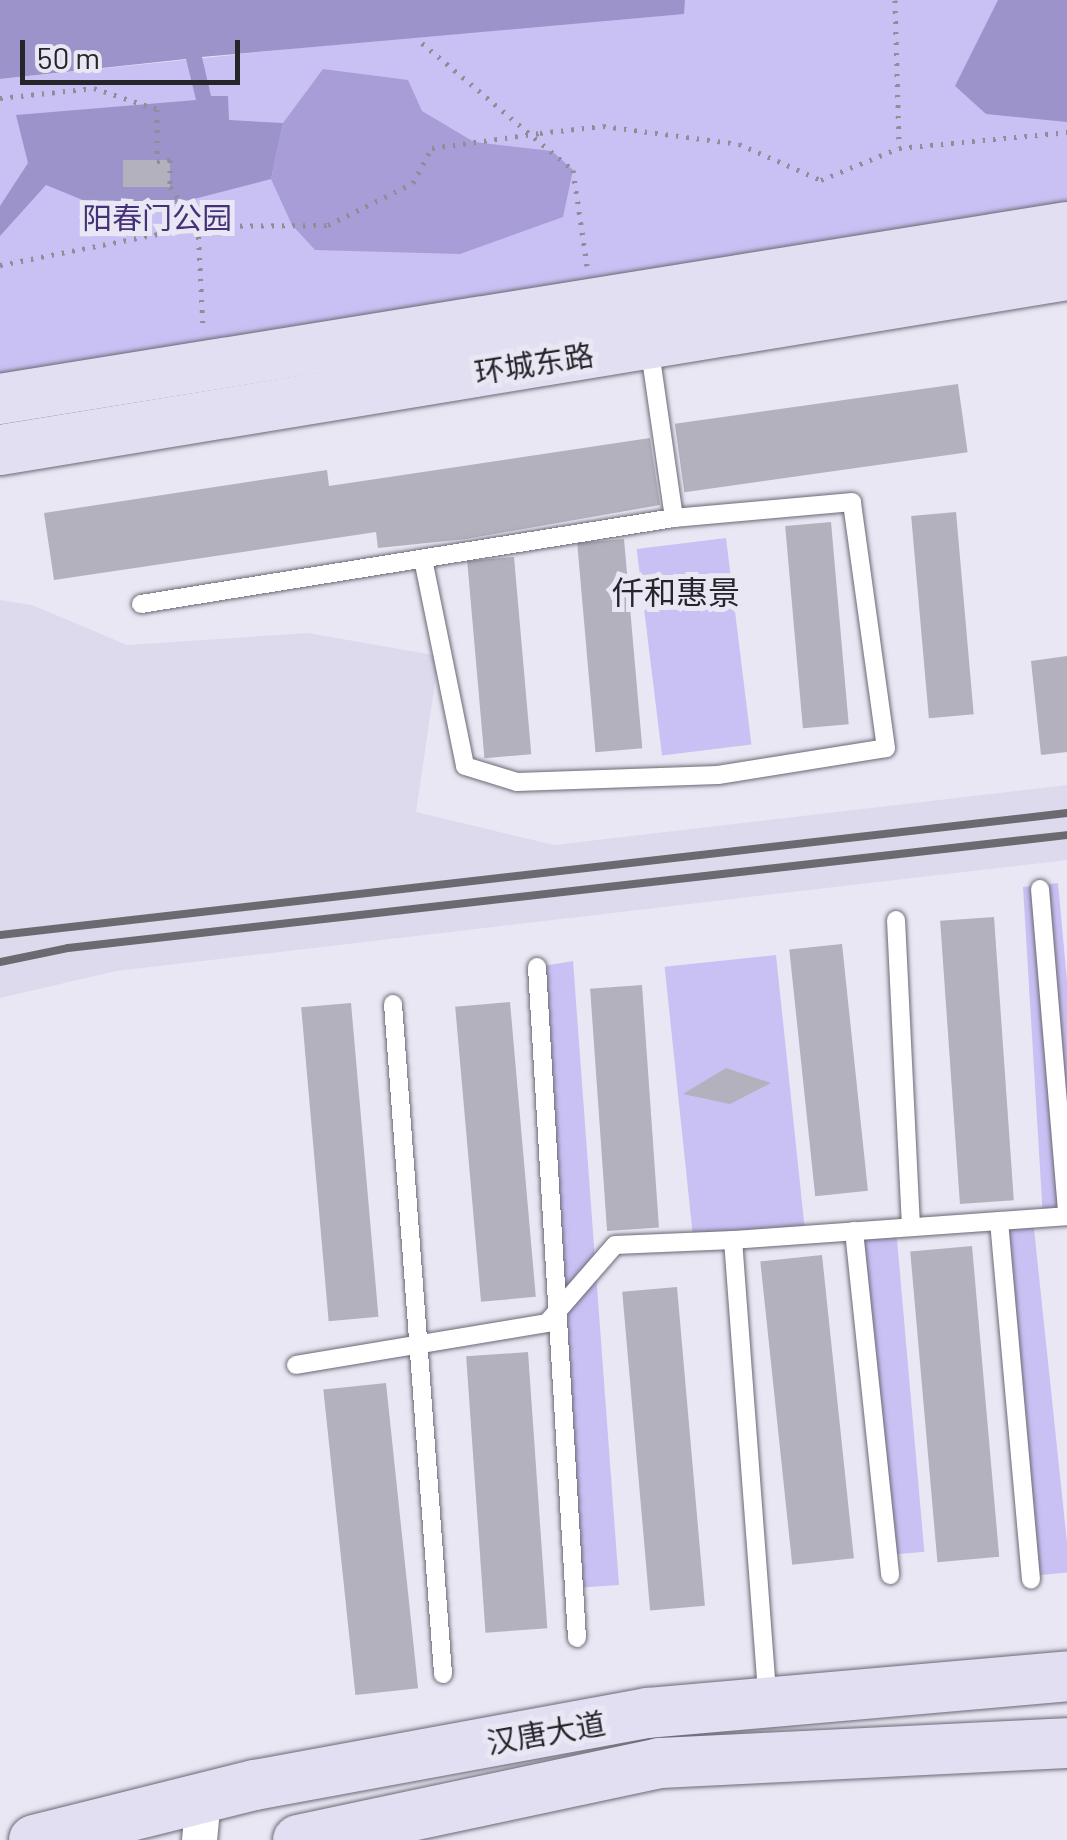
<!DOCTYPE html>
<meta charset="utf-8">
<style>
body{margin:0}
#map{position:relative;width:1067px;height:1840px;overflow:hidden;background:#e9e7f4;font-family:Barlow,"Noto Sans SC",sans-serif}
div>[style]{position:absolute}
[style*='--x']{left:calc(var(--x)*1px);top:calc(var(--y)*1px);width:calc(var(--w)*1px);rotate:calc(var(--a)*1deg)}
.built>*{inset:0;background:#dddaee}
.green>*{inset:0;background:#c9c1f3;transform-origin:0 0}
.forest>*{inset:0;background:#a89dd6}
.water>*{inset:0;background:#9d93cb}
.building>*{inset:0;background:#b2b1bd;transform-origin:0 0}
.path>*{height:5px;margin-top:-2.5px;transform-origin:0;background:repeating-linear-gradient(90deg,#8f8d96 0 2.5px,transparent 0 10.5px)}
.roads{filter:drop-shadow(0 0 2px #6a6974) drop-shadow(0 0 2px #6a6974)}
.lane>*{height:18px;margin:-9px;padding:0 9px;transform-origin:9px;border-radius:9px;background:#fff}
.street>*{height:35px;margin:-17.5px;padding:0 17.5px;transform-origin:17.5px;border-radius:17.5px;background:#fff}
.secondary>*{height:50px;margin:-25px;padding:0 25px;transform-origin:25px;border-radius:25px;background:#e3dff3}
.rail>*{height:8px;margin:-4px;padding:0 4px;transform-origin:4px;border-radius:4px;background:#6b6a71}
span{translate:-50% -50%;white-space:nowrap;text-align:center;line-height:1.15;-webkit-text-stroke:10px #e9e7f4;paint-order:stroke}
.park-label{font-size:30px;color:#453276}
.street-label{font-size:30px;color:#26252a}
.neighbourhood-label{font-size:32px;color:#26252a}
.scale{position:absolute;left:20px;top:40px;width:220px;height:45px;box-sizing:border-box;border:5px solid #26252a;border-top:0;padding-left:12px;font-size:30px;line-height:35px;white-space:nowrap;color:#26252a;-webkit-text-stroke:8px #e9e7f4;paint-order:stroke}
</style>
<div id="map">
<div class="built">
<div style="clip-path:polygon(0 600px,32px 605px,127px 645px,308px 633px,439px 656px,416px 812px,554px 845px,1067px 785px,1067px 860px,116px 971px,0 998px)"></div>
</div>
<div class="green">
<div style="clip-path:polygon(685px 0,1067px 0,1067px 227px,0 399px,0 79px,625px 14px,683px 14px)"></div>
<div style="left:726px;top:538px;width:208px;height:90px;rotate:83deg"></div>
<div style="clip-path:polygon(1058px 883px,1067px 981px,1067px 1216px,1043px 1218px,1023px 887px)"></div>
<div style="left:776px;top:955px;width:281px;height:112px;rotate:84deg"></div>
<div style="clip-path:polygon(573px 961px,619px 1585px,575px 1588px,537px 967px)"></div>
<div style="left:1033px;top:1219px;width:355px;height:34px;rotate:84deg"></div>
<div style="left:896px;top:1228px;width:325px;height:42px;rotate:85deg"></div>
</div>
<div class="forest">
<div style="clip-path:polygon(323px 69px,408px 80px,422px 111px,474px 142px,552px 151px,573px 170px,563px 217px,460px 254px,315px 250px,292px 225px,271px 179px,283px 123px)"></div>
</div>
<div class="water">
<div style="clip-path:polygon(0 0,685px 0,684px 14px,202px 57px,211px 96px,228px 96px,229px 120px,283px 123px,271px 179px,124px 217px,46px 185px,0 236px,0 206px,28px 163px,16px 115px,196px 100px,186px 59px,0 79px)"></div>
<div style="clip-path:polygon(998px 0,1067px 0,1067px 122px,986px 114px,955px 86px)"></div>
</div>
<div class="building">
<div style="left:170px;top:160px;width:27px;height:47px;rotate:90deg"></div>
<div style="left:958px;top:384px;width:69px;height:286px;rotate:82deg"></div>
<div style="clip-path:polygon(650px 438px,660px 505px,466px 539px,378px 548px,376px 532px,54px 580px,44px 513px,327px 470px,329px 486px)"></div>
<div style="left:956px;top:512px;width:203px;height:45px;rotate:85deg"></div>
<div style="left:831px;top:522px;width:203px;height:46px;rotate:85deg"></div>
<div style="left:624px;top:539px;width:210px;height:47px;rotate:85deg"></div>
<div style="left:514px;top:557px;width:198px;height:47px;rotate:85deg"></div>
<div style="clip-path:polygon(1067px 656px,1067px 752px,1041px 755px,1031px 661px)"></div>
<div style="left:994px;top:917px;width:284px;height:54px;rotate:86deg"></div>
<div style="left:842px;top:944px;width:248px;height:53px;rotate:84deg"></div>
<div style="left:642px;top:985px;width:243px;height:52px;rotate:86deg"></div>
<div style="left:510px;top:1002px;width:296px;height:55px;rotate:85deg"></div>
<div style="left:351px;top:1003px;width:315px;height:50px;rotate:85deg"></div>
<div style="clip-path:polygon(726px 1068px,771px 1083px,730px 1104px,683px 1094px)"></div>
<div style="left:972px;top:1246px;width:312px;height:62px;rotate:85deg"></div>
<div style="left:822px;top:1255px;width:305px;height:62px;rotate:84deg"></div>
<div style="left:677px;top:1287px;width:320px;height:55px;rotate:85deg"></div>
<div style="left:528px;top:1352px;width:277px;height:62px;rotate:86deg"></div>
<div style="left:386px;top:1383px;width:307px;height:63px;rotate:84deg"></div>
</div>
<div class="path">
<div style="--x:895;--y:0;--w:147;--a:88.4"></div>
<div style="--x:422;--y:43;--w:197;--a:40.1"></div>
<div style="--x:573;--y:170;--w:97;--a:81.7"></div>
<div style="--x:0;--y:98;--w:95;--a:-6.1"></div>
<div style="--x:94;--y:88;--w:66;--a:18.4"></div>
<div style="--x:157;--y:109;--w:52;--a:90"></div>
<div style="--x:157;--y:161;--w:13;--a:-4"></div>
<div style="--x:170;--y:160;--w:27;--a:90"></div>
<div style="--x:170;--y:187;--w:48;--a:54.3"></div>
<div style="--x:198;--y:226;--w:101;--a:87.2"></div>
<div style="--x:0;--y:265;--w:202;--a:-11.1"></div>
<div style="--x:198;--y:226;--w:130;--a:-0.4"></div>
<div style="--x:328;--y:225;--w:95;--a:-26.3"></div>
<div style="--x:413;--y:183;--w:40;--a:-62"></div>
<div style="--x:432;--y:148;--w:109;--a:-7.9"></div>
<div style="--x:540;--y:133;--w:63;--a:-6.3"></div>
<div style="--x:603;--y:126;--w:137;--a:7.5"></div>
<div style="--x:739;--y:144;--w:90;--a:23.7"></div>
<div style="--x:821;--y:180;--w:84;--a:-22.3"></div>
<div style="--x:899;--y:148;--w:169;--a:-5.4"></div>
</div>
<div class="roads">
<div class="lane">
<div style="--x:423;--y:559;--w:211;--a:78.5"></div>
<div style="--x:465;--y:766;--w:54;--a:17.1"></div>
<div style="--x:517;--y:782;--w:201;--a:-2"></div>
<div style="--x:718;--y:775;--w:170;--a:-9.1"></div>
<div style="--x:886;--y:748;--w:248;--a:-97.9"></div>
<div style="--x:852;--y:502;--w:179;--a:174.9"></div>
<div style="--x:141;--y:604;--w:540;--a:-9.17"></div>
<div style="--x:674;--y:518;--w:176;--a:-98.2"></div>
<div style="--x:1040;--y:889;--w:321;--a:85.2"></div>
<div style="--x:896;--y:920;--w:307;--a:87.2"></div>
<div style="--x:537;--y:967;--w:672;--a:86.59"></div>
<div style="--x:393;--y:1004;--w:672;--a:85.73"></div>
<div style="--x:999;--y:1221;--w:360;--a:84.9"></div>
<div style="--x:854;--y:1231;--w:346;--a:84"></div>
<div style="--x:733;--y:1240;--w:335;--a:-4.1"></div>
<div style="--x:296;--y:1365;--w:254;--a:-9.5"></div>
<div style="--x:547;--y:1323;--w:103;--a:-48.9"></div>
<div style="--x:615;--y:1245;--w:118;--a:-2.4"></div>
<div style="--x:733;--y:1240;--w:463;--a:85.7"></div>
</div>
<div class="street">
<div style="--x:199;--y:1840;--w:42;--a:-84.6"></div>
</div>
<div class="secondary">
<div style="--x:0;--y:399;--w:1081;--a:-9.16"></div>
<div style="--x:0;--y:450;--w:1081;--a:-9.31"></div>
<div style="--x:34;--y:1840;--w:228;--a:-14"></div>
<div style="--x:255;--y:1785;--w:400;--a:-10.4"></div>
<div style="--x:648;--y:1713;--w:421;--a:-5"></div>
<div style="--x:298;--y:1840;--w:370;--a:-12"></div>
<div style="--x:660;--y:1763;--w:407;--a:-2.8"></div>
</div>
</div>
<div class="rail">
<div style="--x:0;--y:935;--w:1074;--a:-6.52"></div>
<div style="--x:0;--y:962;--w:69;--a:-11.6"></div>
<div style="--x:68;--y:948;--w:1005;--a:-6.45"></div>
</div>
<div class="park-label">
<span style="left:157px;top:217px">阳春门公园</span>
</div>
<div class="street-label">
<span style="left:534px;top:363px;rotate:-9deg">环城东路</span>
<span style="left:546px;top:1732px;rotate:-10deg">汉唐大道</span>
</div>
<div class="neighbourhood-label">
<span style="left:676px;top:591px">仟和惠景</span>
</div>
<div class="scale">50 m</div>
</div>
